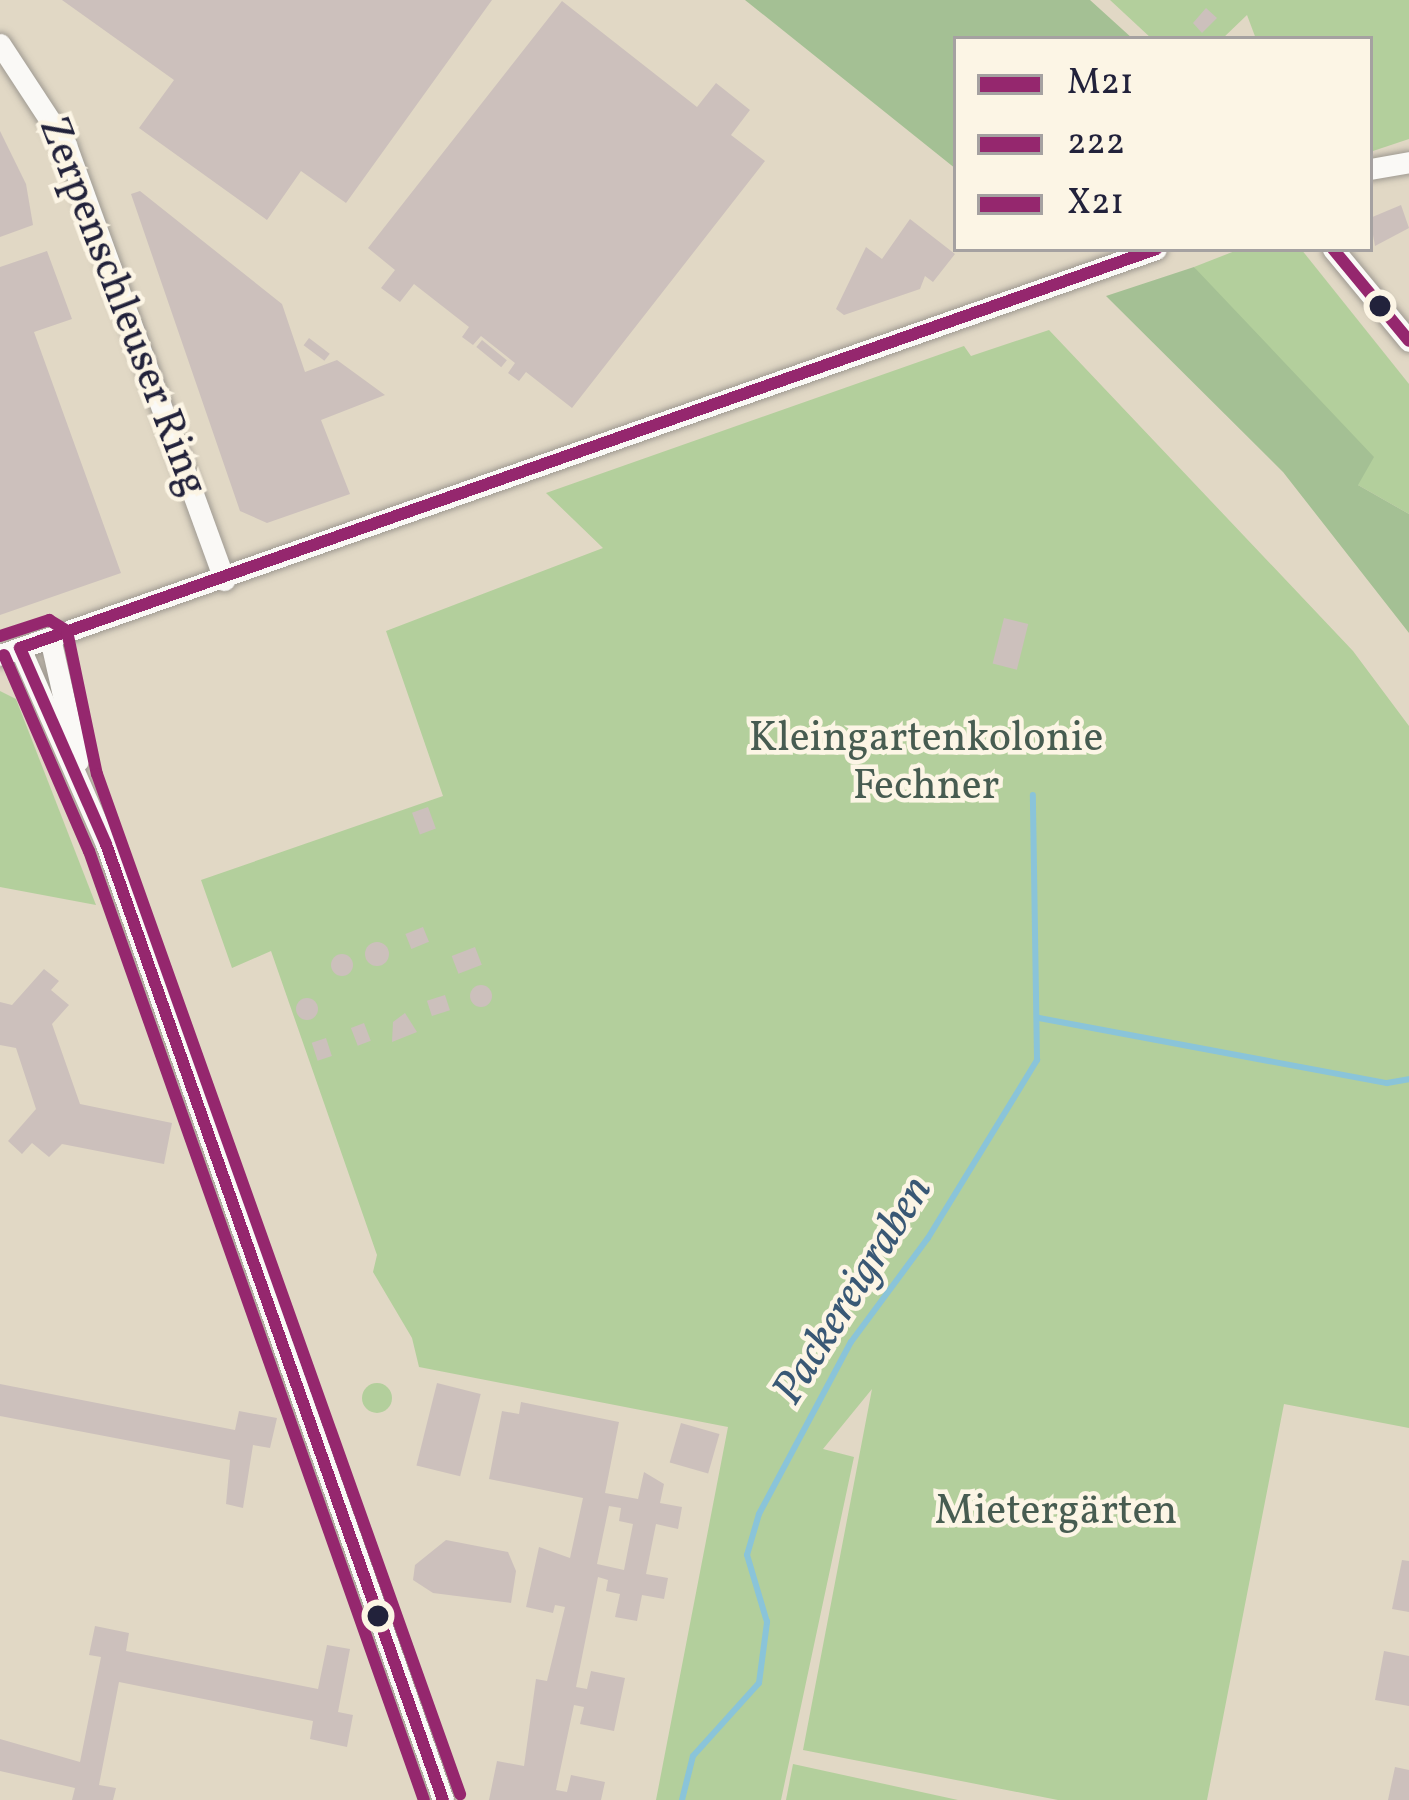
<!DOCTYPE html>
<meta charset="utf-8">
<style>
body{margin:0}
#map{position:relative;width:1409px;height:1800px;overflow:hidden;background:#e1d8c5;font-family:Vollkorn,serif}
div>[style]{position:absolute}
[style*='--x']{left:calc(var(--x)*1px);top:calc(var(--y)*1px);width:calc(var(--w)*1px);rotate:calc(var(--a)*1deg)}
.green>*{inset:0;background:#b3cf9c}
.round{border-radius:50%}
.forest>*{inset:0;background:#a4c094}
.stream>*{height:6px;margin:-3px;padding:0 3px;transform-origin:3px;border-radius:3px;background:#8ac4d9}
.building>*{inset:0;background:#ccc0bc;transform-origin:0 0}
.roads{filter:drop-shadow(0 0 3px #9e9991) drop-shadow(0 0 3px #9e9991)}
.minor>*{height:21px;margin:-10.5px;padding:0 10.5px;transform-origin:10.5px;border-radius:10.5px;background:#faf9f6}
.bus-1>*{height:12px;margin:-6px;padding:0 6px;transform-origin:6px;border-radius:6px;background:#95276e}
.bus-2>*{height:12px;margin:-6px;padding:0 6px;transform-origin:6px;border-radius:6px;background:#95276e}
.bus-3>*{height:12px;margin:-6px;padding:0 6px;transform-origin:6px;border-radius:6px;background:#95276e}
.dots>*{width:33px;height:33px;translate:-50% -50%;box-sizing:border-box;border:6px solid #fcf5e5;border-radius:50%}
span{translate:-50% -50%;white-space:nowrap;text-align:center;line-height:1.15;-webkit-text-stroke:9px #fcf5e5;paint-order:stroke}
.street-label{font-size:42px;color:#22223b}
.park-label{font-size:42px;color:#475c51}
.water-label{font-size:45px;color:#395875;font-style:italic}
.legend{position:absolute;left:953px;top:36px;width:420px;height:216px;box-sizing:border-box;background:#fcf5e5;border:3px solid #a5a1a1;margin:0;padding:15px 21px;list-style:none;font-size:36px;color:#22223b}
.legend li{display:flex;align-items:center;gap:24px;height:60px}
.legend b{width:60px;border:3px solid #a5a1a1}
</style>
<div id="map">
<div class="green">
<div style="clip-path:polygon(1110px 0,1409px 0,1409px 139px,1370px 152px,1370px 39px,1256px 39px,1247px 15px,1222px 39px,1152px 39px)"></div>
<div style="clip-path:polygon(1240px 249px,1301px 249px,1409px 384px,1409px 514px,1358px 485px,1194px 267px)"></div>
<div style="clip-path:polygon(1049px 330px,1353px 651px,1409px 726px,1409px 1428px,1284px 1404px,1207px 1800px,1058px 1800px,803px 1750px,872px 1389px,823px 1449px,854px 1457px,781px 1800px,656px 1800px,728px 1427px,419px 1367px,412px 1338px,373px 1272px,377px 1255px,271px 951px,232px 968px,201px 880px,443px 796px,386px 631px,603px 548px,546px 493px,964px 346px,971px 356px)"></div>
<div style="clip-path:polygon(0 691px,16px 699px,96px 905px,0 887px)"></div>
<div class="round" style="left:362px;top:1383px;width:30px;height:30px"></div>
<div style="clip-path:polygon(793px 1764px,958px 1800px,786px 1800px)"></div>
</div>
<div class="forest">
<div style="clip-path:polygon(745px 0,1090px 0,1133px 39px,956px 39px,956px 169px)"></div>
<div style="clip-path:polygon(1194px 267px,1374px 457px,1358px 485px,1409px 514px,1409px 633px,1283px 472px,1106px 296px)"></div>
</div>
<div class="stream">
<div style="--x:1039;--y:1018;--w:354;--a:10.6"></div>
<div style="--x:1387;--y:1083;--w:22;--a:-10"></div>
<div style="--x:682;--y:1800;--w:45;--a:-76"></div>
<div style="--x:693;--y:1756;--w:98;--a:-47.9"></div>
<div style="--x:759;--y:1683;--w:62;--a:-82.5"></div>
<div style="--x:767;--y:1622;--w:70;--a:-106.6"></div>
<div style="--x:747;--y:1555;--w:43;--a:-73.7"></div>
<div style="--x:759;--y:1514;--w:195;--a:-61.9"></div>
<div style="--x:851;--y:1342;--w:129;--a:-53.5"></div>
<div style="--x:928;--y:1238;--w:209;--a:-58.5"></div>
<div style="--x:1037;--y:1060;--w:265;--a:-90.9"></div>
</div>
<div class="building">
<div style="clip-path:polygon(62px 0,492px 0,346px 203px,301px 171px,267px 220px,139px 128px,174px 80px)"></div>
<div style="clip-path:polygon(562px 1px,697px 107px,716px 83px,750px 110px,731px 135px,765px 161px,572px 408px,526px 372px,519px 381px,508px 373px,515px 363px,481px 336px,473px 345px,462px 337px,469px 327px,414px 284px,400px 302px,381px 288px,395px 270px,368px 248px)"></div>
<div style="clip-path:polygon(1206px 8px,1217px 18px,1202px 33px,1193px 23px)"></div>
<div style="clip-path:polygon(0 131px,26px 184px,33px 225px,0 237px)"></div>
<div style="clip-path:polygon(140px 191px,282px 304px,305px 372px,337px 360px,385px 395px,321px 420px,350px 494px,267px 523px,240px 511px,131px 194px)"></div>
<div style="clip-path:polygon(1401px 205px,1409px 228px,1375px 246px,1370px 218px)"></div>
<div style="clip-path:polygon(910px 219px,955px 254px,933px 282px,925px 276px,920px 289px,844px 315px,836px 309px,866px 247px,882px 259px)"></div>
<div style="clip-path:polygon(47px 251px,72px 319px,34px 332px,121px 573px,0 615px,0 267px)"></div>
<div style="left:309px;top:338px;width:26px;height:9px;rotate:37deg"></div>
<div style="left:482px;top:340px;width:32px;height:9px;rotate:39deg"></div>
<div style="left:1004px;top:618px;width:25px;height:47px;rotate:14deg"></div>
<div style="left:428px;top:807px;width:23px;height:17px;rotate:70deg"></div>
<div style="left:423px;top:927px;width:16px;height:19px;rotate:68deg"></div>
<div class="round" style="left:365px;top:942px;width:24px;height:24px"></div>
<div style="left:475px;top:947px;width:19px;height:25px;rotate:69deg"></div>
<div class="round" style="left:331px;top:954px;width:22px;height:22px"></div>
<div style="clip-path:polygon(44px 969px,59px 981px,51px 990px,69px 1005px,52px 1024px,80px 1104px,172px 1123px,164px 1164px,62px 1144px,49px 1157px,32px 1143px,22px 1154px,8px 1141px,36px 1109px,16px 1048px,0 1045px,0 1002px,12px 1005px)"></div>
<div class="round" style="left:470px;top:985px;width:22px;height:22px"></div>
<div style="left:445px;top:995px;width:16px;height:19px;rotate:72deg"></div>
<div class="round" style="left:296px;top:998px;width:22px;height:22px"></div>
<div style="clip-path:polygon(405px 1013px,417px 1032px,392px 1042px,393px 1022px)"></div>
<div style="left:364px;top:1023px;width:19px;height:14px;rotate:69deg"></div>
<div style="left:326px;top:1038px;width:19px;height:15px;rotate:72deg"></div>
<div style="left:437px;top:1383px;width:45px;height:85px;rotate:14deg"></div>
<div style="clip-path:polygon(0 1384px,235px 1430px,239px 1411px,277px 1418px,270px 1448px,253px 1445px,243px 1508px,226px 1504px,230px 1460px,0 1416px)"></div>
<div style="clip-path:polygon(evenodd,521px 1402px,619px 1422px,605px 1493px,638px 1499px,644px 1472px,664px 1484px,660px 1503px,682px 1507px,678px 1529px,656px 1524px,646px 1574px,668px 1578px,664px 1599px,642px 1595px,637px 1621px,615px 1617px,620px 1594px,606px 1591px,608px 1580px,598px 1577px,576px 1687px,587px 1689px,591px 1671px,625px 1678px,614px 1731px,580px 1724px,584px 1707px,574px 1705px,556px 1790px,567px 1792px,571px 1775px,605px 1782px,601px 1800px,489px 1800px,497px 1761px,524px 1766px,536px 1679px,547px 1681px,565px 1607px,555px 1605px,553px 1613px,526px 1607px,539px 1547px,570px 1558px,583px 1498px,489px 1479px,502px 1411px,519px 1414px,521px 1402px,609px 1506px,621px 1508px,619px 1521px,633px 1524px,624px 1570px,597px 1564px,609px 1506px)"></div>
<div style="left:681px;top:1423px;width:40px;height:41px;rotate:16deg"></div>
<div style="clip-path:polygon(446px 1540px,508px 1552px,516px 1571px,511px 1603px,433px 1593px,413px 1580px,415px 1565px)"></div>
<div style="clip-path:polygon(1402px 1560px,1409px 1561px,1409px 1612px,1392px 1609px)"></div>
<div style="clip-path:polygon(95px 1626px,129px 1633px,126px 1651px,318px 1689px,327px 1645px,350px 1649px,338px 1712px,353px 1715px,347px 1747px,310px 1739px,313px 1721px,119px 1682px,99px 1785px,116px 1788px,113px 1800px,72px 1800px,75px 1788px,0 1771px,0 1739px,80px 1762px,101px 1657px,89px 1655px)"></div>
<div style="clip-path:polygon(1384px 1651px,1409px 1656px,1409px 1706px,1375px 1700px)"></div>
<div style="clip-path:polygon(1395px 1767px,1409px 1770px,1409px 1800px,1388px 1800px)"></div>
</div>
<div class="roads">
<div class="minor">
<div style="--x:0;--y:44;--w:121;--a:56.8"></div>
<div style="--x:66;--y:145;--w:463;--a:70"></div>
<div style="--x:1370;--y:169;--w:40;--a:-10"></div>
<div style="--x:1333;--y:249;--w:119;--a:50.4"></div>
<div style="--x:50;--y:638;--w:126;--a:77.2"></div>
<div style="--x:20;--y:648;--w:214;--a:66.3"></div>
<div style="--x:106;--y:844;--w:1014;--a:70.58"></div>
<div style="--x:0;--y:655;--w:1225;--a:-19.35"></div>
</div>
</div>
<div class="bus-1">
<div style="--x:1333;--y:249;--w:119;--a:50.4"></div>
<div style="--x:443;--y:1800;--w:1014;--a:-109.42"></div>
<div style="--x:106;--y:844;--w:214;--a:-113.7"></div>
<div style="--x:20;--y:648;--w:1204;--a:-19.35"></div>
</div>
<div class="bus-2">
<div style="--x:4;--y:655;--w:214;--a:66.6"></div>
<div style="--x:89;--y:851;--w:1006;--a:70.56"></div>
</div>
<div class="bus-3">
<div style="--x:0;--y:636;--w:52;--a:-18.1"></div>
<div style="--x:49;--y:620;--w:21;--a:31"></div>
<div style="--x:67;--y:631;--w:146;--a:78.2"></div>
<div style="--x:97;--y:774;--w:1083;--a:70.41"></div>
</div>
<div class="dots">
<div style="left:1380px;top:306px;background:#22223b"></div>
<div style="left:378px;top:1616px;background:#22223b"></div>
</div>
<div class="street-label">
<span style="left:121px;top:307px;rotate:69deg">Zerpenschleuser Ring</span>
</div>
<div class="park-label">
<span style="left:926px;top:764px">Kleingartenkolonie<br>Fechner</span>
<span style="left:1056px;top:1513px">Mietergärten</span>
</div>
<div class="water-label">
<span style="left:854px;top:1291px;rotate:-58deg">Packereigraben</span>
</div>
<ul class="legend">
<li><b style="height:15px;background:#95276e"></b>M21</li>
<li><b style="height:15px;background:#95276e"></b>222</li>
<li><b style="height:15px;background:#95276e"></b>X21</li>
</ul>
</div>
